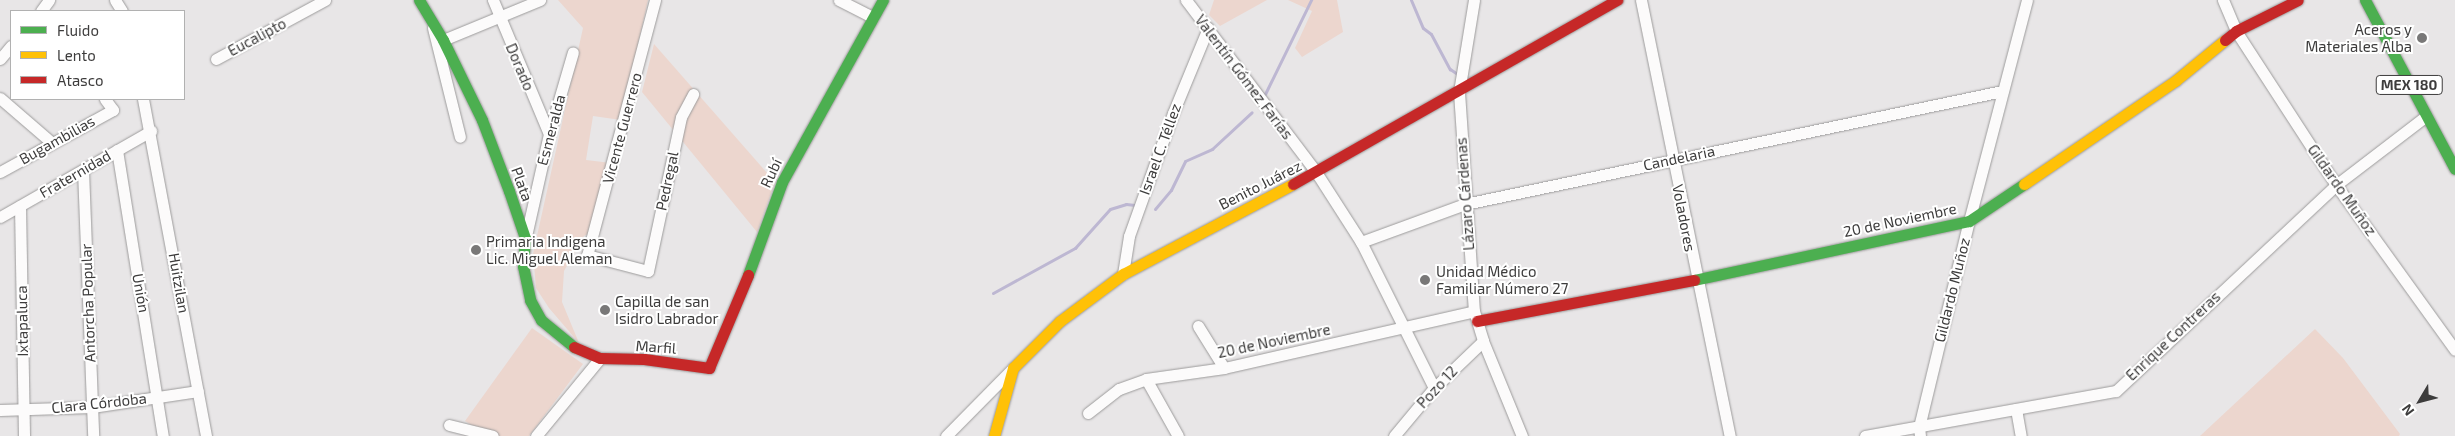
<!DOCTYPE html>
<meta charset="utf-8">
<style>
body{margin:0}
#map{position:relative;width:2455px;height:436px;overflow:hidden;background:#e8e6e7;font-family:"Exo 2",sans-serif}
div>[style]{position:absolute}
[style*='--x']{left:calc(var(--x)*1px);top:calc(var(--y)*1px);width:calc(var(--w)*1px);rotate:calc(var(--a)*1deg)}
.green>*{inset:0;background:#ecd6ce}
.stream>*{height:3px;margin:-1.5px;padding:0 1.5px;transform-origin:1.5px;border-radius:1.5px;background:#bdb7d2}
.roads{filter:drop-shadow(0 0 1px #9c9b9b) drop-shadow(0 0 1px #9c9b9b)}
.street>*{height:11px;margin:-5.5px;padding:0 5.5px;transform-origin:5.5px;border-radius:5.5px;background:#fcfbfb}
.fast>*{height:11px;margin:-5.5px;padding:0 5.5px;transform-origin:5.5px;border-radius:5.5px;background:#4caf50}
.slow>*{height:11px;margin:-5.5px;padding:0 5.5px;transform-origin:5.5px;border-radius:5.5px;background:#ffc107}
.jam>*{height:11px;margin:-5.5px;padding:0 5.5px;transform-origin:5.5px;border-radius:5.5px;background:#c62828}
.dots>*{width:14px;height:14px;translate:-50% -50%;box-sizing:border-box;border:2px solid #fff;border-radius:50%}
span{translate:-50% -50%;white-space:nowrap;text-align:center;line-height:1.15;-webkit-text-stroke:4px #fff;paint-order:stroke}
.shield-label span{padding:1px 4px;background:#fff;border:1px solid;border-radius:4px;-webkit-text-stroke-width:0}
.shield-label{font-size:14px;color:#3d3c3c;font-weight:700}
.poi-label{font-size:15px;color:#3d3c3c}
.right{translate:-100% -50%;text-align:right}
.left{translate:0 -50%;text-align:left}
.street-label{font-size:15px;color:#3d3c3c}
.legend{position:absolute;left:10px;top:10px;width:175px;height:90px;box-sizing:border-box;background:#fff;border:1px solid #b1b1b1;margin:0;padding:6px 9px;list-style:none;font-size:15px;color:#3d3c3c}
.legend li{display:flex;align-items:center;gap:10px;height:25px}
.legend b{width:25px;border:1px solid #b1b1b1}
.north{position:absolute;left:2395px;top:376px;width:50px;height:50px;-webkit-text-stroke:4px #fff;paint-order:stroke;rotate:233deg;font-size:14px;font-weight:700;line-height:20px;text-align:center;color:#3d3c3c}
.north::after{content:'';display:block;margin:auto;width:18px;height:22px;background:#3d3c3c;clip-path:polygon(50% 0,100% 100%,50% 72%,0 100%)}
</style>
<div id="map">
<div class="green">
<div style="clip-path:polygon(558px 0,648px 0,621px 120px,593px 116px,586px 160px,611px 163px,592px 232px,584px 236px,564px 271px,562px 302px,579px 343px,549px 308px,536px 288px,533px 254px,583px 28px)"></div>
<div style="clip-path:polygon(1214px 0,1267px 0,1220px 26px,1209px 15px)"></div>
<div style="clip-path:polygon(1288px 0,1337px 0,1343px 32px,1302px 57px,1295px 48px,1312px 11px)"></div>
<div style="clip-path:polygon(654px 44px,775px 182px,757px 232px,642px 92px)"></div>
<div style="clip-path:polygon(532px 328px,583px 364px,529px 436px,488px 436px,465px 421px)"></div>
<div style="clip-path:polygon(2315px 329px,2343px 358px,2400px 434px,2399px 436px,2200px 436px)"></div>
</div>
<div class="stream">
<div style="--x:1411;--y:0;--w:30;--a:67"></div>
<div style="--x:1423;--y:28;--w:10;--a:37"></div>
<div style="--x:1431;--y:34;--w:40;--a:62"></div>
<div style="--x:1450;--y:69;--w:11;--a:34"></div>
<div style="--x:1265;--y:94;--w:105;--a:-63.9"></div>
<div style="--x:1155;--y:209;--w:25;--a:-50"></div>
<div style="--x:1171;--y:190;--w:32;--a:-64"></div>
<div style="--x:1185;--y:161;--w:30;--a:-24"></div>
<div style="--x:1212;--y:149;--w:54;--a:-42.8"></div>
<div style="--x:993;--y:293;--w:94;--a:-28.8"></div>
<div style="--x:1075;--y:248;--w:52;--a:-48.1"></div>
<div style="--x:1110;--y:209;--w:17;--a:-17"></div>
<div style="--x:1126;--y:204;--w:9;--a:6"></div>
</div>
<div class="roads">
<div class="street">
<div style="--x:115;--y:0;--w:13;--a:58"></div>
<div style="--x:493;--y:0;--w:145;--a:67.3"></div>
<div style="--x:655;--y:0;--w:264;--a:104.9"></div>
<div style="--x:587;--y:255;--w:63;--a:14.7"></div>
<div style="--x:648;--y:271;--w:157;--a:-77.9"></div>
<div style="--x:681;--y:117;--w:26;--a:-62"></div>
<div style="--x:839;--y:0;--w:38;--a:27"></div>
<div style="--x:1186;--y:0;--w:216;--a:52.9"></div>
<div style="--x:1316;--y:172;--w:83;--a:57.3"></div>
<div style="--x:1361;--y:242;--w:163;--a:63.4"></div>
<div style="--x:1474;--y:0;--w:93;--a:99.3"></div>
<div style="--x:1459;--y:92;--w:220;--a:86.1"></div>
<div style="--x:1474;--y:311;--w:31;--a:73"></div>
<div style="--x:1483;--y:341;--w:103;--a:67.7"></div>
<div style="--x:1641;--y:0;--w:445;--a:78.5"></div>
<div style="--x:2223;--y:0;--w:34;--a:67"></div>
<div style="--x:2236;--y:31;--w:184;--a:57"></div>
<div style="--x:2336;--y:185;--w:203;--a:54.2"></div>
<div style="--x:41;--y:11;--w:14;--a:-54"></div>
<div style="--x:433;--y:28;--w:112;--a:76.1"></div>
<div style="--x:443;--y:40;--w:105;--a:-22.4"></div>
<div style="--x:0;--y:59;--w:17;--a:-50"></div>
<div style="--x:216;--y:59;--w:124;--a:-28.4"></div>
<div style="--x:0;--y:98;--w:67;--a:40.8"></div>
<div style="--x:143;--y:99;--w:343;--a:79.4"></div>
<div style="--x:117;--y:150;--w:290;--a:80.9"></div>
<div style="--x:83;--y:170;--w:266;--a:87.8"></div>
<div style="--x:0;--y:172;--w:129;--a:-28.8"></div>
<div style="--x:113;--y:110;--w:14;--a:-126"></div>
<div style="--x:20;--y:206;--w:230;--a:89"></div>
<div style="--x:0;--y:217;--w:174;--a:-29.7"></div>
<div style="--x:526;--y:236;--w:105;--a:-77.3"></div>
<div style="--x:549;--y:134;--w:85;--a:-73.7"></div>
<div style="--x:1361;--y:242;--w:111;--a:-20.1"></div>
<div style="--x:1465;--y:204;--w:549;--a:-11.88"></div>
<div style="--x:1123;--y:274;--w:38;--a:-81"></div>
<div style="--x:1129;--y:236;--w:131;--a:-70.3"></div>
<div style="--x:1173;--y:113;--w:92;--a:-67.6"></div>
<div style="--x:1198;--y:326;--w:49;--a:58.2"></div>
<div style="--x:1146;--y:379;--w:65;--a:60.7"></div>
<div style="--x:2016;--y:409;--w:27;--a:80"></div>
<div style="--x:0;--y:410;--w:92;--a:-1.9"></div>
<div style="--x:92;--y:407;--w:107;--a:-8.6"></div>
<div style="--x:1088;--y:413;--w:39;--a:-38"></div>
<div style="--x:1119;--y:389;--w:29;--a:-20"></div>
<div style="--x:1146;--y:379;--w:79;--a:-8"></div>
<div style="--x:1224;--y:368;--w:256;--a:-12.8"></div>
<div style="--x:449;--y:425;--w:45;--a:14"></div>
<div style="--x:536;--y:436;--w:101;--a:-50.6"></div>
<div style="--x:946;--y:436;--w:94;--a:-45.4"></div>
<div style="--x:1394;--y:436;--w:62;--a:-50.2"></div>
<div style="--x:1434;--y:388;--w:68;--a:-43.8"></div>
<div style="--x:1865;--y:436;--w:255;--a:-10.2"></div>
<div style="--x:2116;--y:391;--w:301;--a:-43.1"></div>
<div style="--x:2336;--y:185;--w:112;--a:-37.4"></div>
<div style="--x:1920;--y:436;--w:9;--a:-96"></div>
<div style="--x:1919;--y:427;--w:212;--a:-76.4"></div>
<div style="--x:1969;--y:221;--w:228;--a:-75.3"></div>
</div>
<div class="fast">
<div style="--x:419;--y:0;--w:47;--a:59"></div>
<div style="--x:443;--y:40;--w:89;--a:64"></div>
<div style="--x:482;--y:120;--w:76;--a:69.2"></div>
<div style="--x:509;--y:191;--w:50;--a:71.2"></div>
<div style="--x:525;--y:238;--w:28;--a:94"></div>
<div style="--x:523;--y:266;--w:35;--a:78"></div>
<div style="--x:530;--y:300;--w:23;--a:61"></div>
<div style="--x:541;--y:320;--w:43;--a:39.3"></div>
<div style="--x:2365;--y:0;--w:191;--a:62"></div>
<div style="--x:748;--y:275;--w:99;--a:-69.9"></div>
<div style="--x:782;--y:182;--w:208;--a:-61"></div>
<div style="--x:1694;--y:280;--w:281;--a:-12.1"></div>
<div style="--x:1969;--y:221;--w:66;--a:-33.9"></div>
</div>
<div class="slow">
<div style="--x:2024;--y:184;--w:183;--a:-34.3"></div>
<div style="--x:2175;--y:81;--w:65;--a:-39.4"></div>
<div style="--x:994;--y:436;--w:71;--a:-74.4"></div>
<div style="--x:1013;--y:368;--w:66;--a:-45"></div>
<div style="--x:1060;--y:321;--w:79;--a:-36.7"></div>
<div style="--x:1123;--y:274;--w:192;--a:-27.9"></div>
</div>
<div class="jam">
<div style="--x:2225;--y:40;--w:14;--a:-39"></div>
<div style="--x:2236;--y:31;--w:69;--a:-26.6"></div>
<div style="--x:1293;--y:184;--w:373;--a:-29.6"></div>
<div style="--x:1477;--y:321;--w:221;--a:-10.7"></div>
<div style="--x:574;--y:347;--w:28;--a:23"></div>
<div style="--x:600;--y:358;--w:44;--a:1.3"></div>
<div style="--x:644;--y:359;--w:66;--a:7.9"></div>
<div style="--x:709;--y:368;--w:101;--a:-67.2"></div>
</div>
</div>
<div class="dots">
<div style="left:2422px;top:38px;background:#797878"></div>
<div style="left:476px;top:250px;background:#797878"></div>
<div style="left:1425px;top:280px;background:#797878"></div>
<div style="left:605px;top:310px;background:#797878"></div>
</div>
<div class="shield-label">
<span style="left:2409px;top:85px">MEX 180</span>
</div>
<div class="poi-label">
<span class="right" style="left:2412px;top:38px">Aceros y<br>Materiales Alba</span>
<span class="left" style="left:486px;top:250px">Primaria Indigena<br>Lic. Miguel Aleman</span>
<span class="left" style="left:1436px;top:280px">Unidad Médico<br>Familiar Número 27</span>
<span class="left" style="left:615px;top:310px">Capilla de san<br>Isidro Labrador</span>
</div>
<div class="street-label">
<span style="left:257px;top:37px;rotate:-28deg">Eucalipto</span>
<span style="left:520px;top:67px;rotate:67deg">Dorado</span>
<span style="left:1244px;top:77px;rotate:53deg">Valentín Gómez Farías</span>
<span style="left:622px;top:128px;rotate:-75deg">Vicente Guerrero</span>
<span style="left:551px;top:130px;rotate:-75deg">Esmeralda</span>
<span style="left:57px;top:140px;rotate:-29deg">Bugambilias</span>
<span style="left:1160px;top:149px;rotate:-70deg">Israel C. Téllez</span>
<span style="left:1679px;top:158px;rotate:-12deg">Candelaria</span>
<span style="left:771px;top:173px;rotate:-65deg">Rubí</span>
<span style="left:75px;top:174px;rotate:-30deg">Fraternidad</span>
<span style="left:667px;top:181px;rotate:-78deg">Pedregal</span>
<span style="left:522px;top:184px;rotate:70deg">Plata</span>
<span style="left:1260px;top:185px;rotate:-27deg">Benito Juárez</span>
<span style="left:2342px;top:190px;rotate:55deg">Gildardo Muñoz</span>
<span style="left:1465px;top:194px;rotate:-94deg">Lázaro Cárdenas</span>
<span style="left:1684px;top:218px;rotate:79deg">Voladores</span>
<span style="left:1900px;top:220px;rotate:-12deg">20 de Noviembre</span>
<span style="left:179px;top:283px;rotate:80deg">Huitzilan</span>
<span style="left:1952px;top:290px;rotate:-76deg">Gildardo Muñoz</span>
<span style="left:141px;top:293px;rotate:80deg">Unión</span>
<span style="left:88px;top:303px;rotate:-92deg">Antorcha Popular</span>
<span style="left:22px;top:321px;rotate:-91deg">Ixtapaluca</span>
<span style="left:2173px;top:336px;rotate:-43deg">Enrique Contreras</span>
<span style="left:1274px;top:341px;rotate:-12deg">20 de Noviembre</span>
<span style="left:656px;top:347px;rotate:4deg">Marfil</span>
<span style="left:1437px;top:387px;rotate:-47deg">Pozo 12</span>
<span style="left:99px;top:403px;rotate:-6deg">Clara Córdoba</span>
</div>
<ul class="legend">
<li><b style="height:6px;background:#4caf50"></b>Fluido</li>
<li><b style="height:6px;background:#ffc107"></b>Lento</li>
<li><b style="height:6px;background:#c62828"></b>Atasco</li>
</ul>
<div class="north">N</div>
</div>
